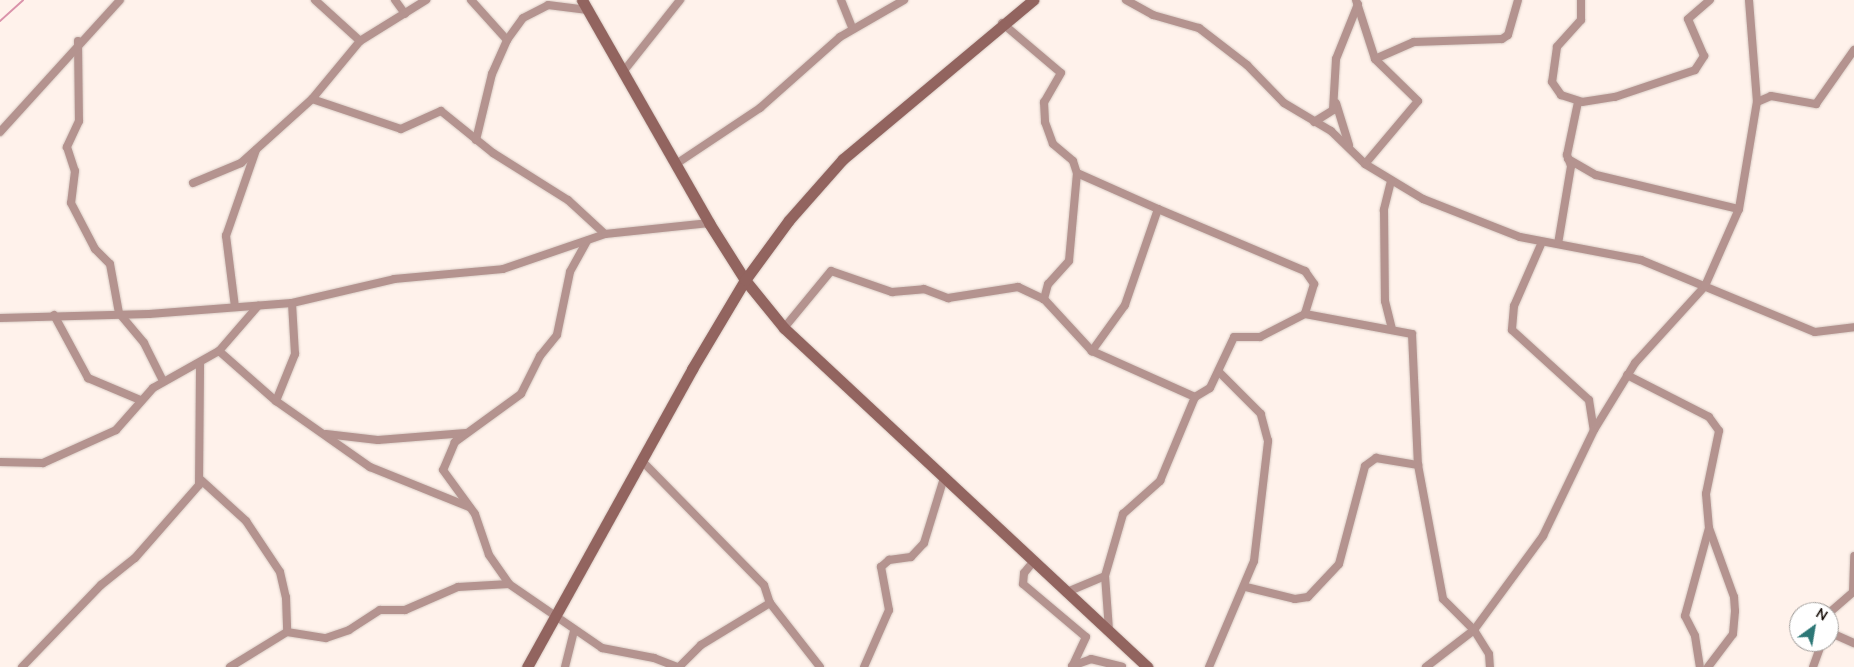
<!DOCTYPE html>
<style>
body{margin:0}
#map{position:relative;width:1854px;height:667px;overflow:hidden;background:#fff2eb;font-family:"Nunito Sans",sans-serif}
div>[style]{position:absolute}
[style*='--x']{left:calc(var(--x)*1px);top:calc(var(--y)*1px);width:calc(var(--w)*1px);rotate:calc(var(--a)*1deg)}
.stream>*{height:2px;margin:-1px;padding:0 1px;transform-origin:1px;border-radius:1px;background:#da93aa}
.roads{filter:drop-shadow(0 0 1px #dacdc6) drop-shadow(0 0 1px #dacdc6)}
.street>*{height:8px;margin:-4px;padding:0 4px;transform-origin:4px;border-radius:4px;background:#b4938f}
.secondary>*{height:11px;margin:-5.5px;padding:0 5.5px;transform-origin:5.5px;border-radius:5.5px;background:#92645f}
span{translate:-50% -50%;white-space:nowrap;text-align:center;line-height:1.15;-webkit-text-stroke:5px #fff;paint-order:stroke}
.north{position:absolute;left:1789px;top:602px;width:50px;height:50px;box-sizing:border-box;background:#fff;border:1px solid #a29e9b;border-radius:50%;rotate:32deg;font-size:14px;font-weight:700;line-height:20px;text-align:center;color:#160c06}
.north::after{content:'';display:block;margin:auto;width:18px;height:22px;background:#2d7776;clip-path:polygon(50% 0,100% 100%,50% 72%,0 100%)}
</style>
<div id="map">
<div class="stream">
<div style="--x:0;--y:21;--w:31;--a:-42"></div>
</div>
<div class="roads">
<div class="street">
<div style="--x:315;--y:0;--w:61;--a:42.3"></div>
<div style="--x:395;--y:0;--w:17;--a:54"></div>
<div style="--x:471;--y:0;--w:54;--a:48"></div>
<div style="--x:841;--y:0;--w:31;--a:68"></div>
<div style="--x:1126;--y:0;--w:31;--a:29"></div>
<div style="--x:1153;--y:15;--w:48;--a:15.8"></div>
<div style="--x:1199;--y:28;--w:61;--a:37.6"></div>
<div style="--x:1247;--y:65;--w:53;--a:45.8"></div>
<div style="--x:1284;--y:103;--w:55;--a:30.8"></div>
<div style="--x:1331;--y:131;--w:47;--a:44.1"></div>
<div style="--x:1365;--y:164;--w:68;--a:31.1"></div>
<div style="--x:1423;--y:199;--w:104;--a:21.4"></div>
<div style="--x:1520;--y:237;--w:123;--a:10.8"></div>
<div style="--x:1641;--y:260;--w:188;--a:22.5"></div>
<div style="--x:1815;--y:332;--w:39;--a:-7"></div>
<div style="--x:1356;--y:0;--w:62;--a:72.1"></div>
<div style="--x:1375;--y:59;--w:43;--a:-23.6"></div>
<div style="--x:1414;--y:42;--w:88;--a:-2"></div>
<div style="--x:1502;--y:39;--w:7;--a:-34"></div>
<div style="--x:1508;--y:35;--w:36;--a:-74"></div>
<div style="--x:1581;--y:0;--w:20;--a:90"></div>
<div style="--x:1581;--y:20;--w:36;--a:132"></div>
<div style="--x:1557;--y:47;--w:35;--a:98"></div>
<div style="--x:1552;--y:82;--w:16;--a:55"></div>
<div style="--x:1561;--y:95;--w:22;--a:18"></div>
<div style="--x:1582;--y:102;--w:33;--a:-9"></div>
<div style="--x:1615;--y:97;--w:84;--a:-18.6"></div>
<div style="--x:1695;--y:70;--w:17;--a:-57"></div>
<div style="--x:1704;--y:56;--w:40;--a:-113.4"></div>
<div style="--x:1688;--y:19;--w:29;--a:-41"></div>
<div style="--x:1002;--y:23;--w:77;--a:40.3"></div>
<div style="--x:1061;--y:73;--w:34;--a:120"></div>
<div style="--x:1044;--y:102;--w:20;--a:87"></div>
<div style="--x:1045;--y:122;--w:23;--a:70"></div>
<div style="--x:1053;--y:144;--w:26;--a:40"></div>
<div style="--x:1073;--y:161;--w:13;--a:72"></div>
<div style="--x:1077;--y:173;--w:88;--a:95.2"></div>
<div style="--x:1069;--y:261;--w:31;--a:132"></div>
<div style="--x:1048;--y:284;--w:16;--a:105"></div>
<div style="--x:78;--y:41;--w:80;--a:89.3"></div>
<div style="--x:79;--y:121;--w:29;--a:115"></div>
<div style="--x:67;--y:147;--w:25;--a:72"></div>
<div style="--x:75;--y:171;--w:32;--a:97"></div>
<div style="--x:71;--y:203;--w:52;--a:62.4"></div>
<div style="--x:95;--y:249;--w:21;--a:45"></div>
<div style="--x:110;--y:264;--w:50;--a:79.6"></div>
<div style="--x:119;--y:313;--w:39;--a:50"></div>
<div style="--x:144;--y:343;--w:42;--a:63.4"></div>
<div style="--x:623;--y:72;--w:92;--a:-51.6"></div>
<div style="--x:312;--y:99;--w:94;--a:18.6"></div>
<div style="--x:401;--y:129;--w:44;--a:-24.2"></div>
<div style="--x:441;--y:111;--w:67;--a:38.9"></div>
<div style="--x:493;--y:153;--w:89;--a:32.1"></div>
<div style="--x:568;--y:200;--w:50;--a:42.6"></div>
<div style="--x:1757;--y:102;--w:15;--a:-23"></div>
<div style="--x:1771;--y:96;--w:46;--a:10.1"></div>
<div style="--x:1816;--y:104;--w:66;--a:-54.9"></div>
<div style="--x:1336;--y:103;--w:44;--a:72.8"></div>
<div style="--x:1314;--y:122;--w:22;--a:-32"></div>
<div style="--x:1333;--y:110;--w:51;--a:-86.6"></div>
<div style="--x:1336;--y:59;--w:59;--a:-68.2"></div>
<div style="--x:0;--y:132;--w:178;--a:-47.7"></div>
<div style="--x:476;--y:140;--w:68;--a:-76.4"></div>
<div style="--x:492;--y:74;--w:37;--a:-66"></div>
<div style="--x:507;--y:40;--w:27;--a:-54"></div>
<div style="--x:523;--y:18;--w:28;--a:-27"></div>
<div style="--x:548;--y:5;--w:40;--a:7.1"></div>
<div style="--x:1568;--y:159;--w:32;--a:30"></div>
<div style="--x:1596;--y:175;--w:147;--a:13.4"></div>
<div style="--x:676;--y:164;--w:101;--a:-33.7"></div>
<div style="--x:760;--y:108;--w:107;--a:-41.6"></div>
<div style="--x:840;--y:37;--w:74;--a:-30"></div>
<div style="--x:1365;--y:164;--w:82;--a:-49.9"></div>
<div style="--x:1418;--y:101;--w:60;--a:-135.7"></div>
<div style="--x:1077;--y:173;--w:89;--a:24"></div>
<div style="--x:1158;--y:209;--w:102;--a:109"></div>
<div style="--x:1125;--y:305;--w:57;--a:125.7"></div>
<div style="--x:1391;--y:181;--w:30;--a:104"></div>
<div style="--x:1384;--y:210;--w:91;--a:89.4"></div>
<div style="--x:1385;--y:301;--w:29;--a:76"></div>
<div style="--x:193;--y:183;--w:52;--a:-22.6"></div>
<div style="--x:241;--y:163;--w:96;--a:-42"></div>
<div style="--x:312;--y:99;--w:75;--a:-50.4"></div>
<div style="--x:360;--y:41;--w:78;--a:-31.8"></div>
<div style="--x:1158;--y:209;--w:160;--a:22.9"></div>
<div style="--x:1305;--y:271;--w:16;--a:55"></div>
<div style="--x:1314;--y:284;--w:31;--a:107"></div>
<div style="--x:587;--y:241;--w:35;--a:119"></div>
<div style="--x:570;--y:272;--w:64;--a:101.7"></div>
<div style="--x:557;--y:335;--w:27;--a:129"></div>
<div style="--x:540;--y:356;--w:42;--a:116.6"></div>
<div style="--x:521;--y:394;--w:82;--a:144"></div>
<div style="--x:455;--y:442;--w:30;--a:113"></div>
<div style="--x:443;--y:470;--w:54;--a:54"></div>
<div style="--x:475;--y:514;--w:43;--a:71.1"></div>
<div style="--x:489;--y:555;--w:35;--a:55"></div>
<div style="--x:509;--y:584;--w:113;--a:34.5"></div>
<div style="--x:602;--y:648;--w:53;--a:10.9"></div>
<div style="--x:654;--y:658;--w:25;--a:21"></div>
<div style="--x:1542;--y:242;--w:70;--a:113.6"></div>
<div style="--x:1514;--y:306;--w:24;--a:95"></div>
<div style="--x:1512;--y:330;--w:104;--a:42.3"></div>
<div style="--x:1589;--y:400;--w:30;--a:81"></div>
<div style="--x:1594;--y:430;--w:79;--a:-58.5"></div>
<div style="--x:1635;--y:363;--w:104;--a:-47.7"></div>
<div style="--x:1705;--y:286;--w:84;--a:-66.2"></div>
<div style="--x:1739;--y:209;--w:109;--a:-80.5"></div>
<div style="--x:1757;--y:102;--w:102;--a:-94.5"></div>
<div style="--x:1558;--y:244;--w:79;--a:-80.5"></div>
<div style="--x:1571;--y:166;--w:12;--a:-110"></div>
<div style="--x:1567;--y:155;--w:54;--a:-78.3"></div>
<div style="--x:235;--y:307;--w:72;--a:-97.2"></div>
<div style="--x:226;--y:236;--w:91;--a:-70.8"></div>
<div style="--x:54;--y:315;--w:72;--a:61.6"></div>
<div style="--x:88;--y:378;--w:56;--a:22.9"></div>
<div style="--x:0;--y:318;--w:149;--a:-1.5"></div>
<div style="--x:149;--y:314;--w:143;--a:-4.4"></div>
<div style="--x:292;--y:303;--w:105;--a:-13.2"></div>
<div style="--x:394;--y:279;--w:109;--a:-5.2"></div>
<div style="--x:503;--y:269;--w:108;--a:-18.9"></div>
<div style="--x:605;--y:234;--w:105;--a:-6"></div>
<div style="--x:784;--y:328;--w:74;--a:-50.5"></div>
<div style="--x:831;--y:271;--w:65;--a:19"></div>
<div style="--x:892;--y:292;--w:32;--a:-5"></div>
<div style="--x:924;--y:289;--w:26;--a:21"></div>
<div style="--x:948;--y:298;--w:71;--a:-8.9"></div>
<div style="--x:1018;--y:287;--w:29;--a:25"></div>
<div style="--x:1044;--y:299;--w:71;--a:47.3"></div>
<div style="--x:1092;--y:351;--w:113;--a:24.1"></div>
<div style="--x:219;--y:351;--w:76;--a:41.3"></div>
<div style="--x:276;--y:401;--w:115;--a:35.1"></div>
<div style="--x:370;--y:467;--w:107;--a:22"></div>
<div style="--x:1627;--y:375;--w:92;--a:27.1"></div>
<div style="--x:1709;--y:417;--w:17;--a:54"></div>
<div style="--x:1719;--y:431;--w:64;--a:101.7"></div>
<div style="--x:1706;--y:494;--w:34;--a:85"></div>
<div style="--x:1709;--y:528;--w:91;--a:105.3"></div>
<div style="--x:1685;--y:616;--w:22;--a:63"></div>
<div style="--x:1695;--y:636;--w:31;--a:81"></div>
<div style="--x:276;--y:401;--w:51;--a:-68"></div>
<div style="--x:295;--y:354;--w:51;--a:-93.4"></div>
<div style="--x:326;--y:434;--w:52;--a:6.6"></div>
<div style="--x:378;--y:440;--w:88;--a:-4.5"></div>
<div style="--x:642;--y:461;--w:174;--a:45.5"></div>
<div style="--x:764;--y:585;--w:19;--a:72"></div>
<div style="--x:770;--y:603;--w:81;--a:52"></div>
<div style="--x:0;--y:462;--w:43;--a:1.3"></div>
<div style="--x:43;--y:463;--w:80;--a:-24.3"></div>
<div style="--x:116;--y:430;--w:56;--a:-48.6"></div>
<div style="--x:153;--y:388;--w:76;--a:-29.3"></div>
<div style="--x:219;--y:351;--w:60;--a:-49.1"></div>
<div style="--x:201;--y:480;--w:61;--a:42.3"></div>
<div style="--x:246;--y:521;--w:61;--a:56.3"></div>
<div style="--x:280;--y:572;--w:26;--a:77"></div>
<div style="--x:286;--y:597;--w:35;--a:88"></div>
<div style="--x:1033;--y:562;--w:14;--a:129"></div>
<div style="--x:1024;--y:573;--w:11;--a:95"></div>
<div style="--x:1023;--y:584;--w:82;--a:40.1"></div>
<div style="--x:1086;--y:637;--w:33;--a:115"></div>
<div style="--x:1246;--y:587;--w:50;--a:13.8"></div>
<div style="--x:1295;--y:599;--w:13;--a:-9"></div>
<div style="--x:1308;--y:597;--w:45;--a:-46.8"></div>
<div style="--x:1339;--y:564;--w:101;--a:-75.1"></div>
<div style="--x:1365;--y:466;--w:14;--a:-36"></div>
<div style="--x:1376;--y:458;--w:43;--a:9.5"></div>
<div style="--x:1067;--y:592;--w:41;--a:-22.8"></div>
<div style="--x:1829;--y:613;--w:32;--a:-41"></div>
<div style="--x:1853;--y:592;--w:36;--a:-88"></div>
<div style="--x:1109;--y:630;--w:54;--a:-94.2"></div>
<div style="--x:1105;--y:576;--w:65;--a:-73.8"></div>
<div style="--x:1123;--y:514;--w:50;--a:-41.7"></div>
<div style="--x:1160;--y:481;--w:91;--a:-67.4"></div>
<div style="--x:1195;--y:397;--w:17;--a:-31"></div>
<div style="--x:1210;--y:388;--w:56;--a:-64.8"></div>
<div style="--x:1234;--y:337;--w:26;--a:0"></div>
<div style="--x:1260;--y:337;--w:51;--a:-27.1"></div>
<div style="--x:1305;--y:314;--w:109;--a:10.6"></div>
<div style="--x:1412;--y:334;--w:131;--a:87.4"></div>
<div style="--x:1418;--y:465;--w:136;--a:79.4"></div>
<div style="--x:1443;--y:599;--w:44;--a:45"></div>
<div style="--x:1474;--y:630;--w:117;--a:-53.7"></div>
<div style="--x:1543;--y:536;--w:118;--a:-64.3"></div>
<div style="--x:1829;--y:632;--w:27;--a:24"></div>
<div style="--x:1072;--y:666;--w:20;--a:-20"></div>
<div style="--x:1091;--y:659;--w:32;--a:14"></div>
<div style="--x:22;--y:667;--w:114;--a:-46.1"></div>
<div style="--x:101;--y:585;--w:43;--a:-38.5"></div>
<div style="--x:135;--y:558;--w:97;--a:-48.8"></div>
<div style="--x:199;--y:485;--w:122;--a:-89.5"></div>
<div style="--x:230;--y:667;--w:67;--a:-31.6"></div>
<div style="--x:287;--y:632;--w:39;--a:9"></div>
<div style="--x:326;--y:638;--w:24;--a:-19"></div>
<div style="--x:349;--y:630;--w:37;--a:-33"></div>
<div style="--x:380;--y:610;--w:25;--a:0"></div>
<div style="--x:405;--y:610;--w:58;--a:-23.5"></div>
<div style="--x:458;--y:587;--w:51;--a:-3.4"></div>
<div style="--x:565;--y:667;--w:37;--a:-76"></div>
<div style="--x:679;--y:667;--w:31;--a:-45"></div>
<div style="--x:701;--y:645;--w:81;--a:-31.3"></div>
<div style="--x:864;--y:667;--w:62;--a:-66.3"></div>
<div style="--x:889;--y:610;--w:44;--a:-100.5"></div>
<div style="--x:881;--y:567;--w:11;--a:-41"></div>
<div style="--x:889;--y:560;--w:22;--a:-8"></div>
<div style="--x:911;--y:557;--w:19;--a:-47"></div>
<div style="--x:924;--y:543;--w:68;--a:-72.9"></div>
<div style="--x:1209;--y:667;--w:115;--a:-67"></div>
<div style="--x:1254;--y:561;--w:121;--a:-83.3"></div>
<div style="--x:1268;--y:441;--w:28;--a:-105"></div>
<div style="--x:1261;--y:414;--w:59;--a:-135"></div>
<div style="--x:1426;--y:667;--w:61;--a:-37.6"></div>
<div style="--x:1474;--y:630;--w:28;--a:58"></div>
<div style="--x:1489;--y:654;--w:13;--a:86"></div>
<div style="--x:1708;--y:667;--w:41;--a:-52.9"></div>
<div style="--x:1733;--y:634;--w:23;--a:-85"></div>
<div style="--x:1735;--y:611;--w:14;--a:-94"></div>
<div style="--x:1734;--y:597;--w:73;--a:-109.9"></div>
<div style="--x:1813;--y:667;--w:27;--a:-70"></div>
</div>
<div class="secondary">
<div style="--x:582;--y:0;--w:257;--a:60.3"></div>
<div style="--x:709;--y:223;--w:67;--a:57.7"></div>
<div style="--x:745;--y:280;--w:62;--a:50.9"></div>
<div style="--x:784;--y:328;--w:497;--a:43"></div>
<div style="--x:527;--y:667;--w:341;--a:-61"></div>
<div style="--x:692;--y:369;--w:104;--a:-59.2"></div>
<div style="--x:745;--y:280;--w:74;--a:-53.7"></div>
<div style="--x:789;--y:220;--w:81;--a:-48.5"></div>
<div style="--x:843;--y:159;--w:248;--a:-39.9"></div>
</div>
</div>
<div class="north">N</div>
</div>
